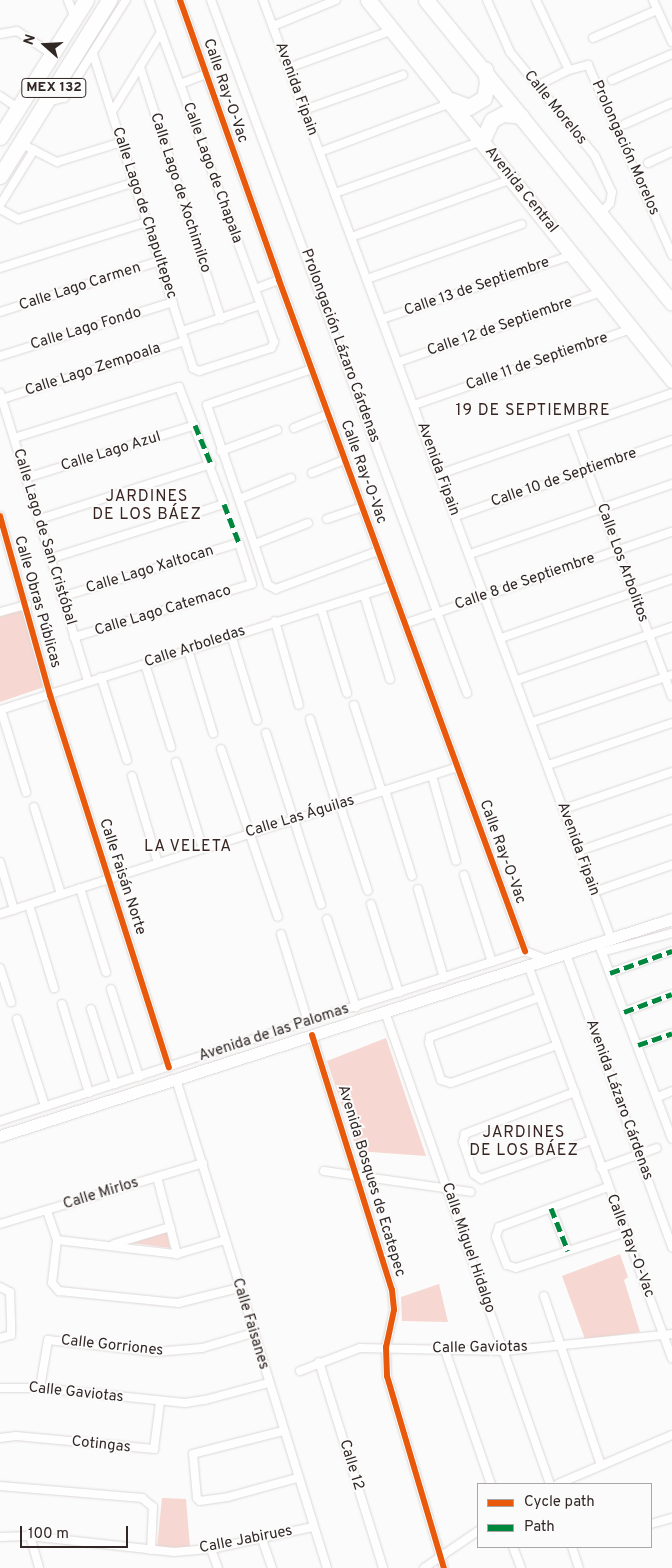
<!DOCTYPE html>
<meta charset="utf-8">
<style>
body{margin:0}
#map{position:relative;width:672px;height:1568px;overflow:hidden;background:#fbfbfb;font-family:Overpass,sans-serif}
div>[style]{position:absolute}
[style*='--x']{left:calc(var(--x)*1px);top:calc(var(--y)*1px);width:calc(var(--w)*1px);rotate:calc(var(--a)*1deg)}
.green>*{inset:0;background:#f6d7d1}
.roads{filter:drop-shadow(0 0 1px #dcd7d6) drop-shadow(0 0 1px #dcd7d6)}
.street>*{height:8px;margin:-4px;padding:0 4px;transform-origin:4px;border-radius:4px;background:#fefefe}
.secondary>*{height:11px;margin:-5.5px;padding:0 5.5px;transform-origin:5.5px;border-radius:5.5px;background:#fefefe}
.highway>*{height:15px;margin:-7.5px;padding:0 7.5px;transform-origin:7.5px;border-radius:7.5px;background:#fefefe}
.quiet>*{height:5px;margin-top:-2.5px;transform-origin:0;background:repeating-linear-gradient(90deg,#00873e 0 10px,transparent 0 15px)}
.cycleway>*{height:6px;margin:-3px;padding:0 3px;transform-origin:3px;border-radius:3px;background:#e8590c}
span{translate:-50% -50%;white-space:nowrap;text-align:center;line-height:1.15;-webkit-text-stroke:4px #fbfbfb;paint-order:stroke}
.shield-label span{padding:1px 4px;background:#fbfbfb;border:1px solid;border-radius:4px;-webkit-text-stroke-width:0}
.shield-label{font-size:14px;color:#312725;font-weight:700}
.street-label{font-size:15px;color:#312725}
.neighbourhood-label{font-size:16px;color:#382522;letter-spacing:1px}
.legend{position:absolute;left:477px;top:1483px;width:175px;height:65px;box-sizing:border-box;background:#fbfbfb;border:1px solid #aaa6a5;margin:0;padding:6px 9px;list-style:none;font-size:15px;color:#312725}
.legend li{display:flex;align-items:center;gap:10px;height:25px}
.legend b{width:25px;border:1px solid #aaa6a5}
.north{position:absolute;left:20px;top:20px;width:50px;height:50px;-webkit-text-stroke:4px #fbfbfb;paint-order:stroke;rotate:289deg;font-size:14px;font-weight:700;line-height:20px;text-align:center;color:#312725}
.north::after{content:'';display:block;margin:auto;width:18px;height:22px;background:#312725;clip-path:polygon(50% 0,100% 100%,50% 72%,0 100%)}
.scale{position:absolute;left:20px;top:1526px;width:108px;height:22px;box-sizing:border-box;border:2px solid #312725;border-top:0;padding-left:6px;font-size:15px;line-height:18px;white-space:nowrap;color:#312725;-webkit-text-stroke:4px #fbfbfb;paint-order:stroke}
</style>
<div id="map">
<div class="green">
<div style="clip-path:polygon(25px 608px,47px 686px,0 702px,0 617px)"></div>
<div style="clip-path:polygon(386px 1038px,426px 1156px,357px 1151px,327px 1061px)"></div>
<div style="clip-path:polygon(167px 1232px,170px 1248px,133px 1243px)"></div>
<div style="clip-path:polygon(620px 1254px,628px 1277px,624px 1280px,640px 1332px,585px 1339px,562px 1276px)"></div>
<div style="clip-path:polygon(439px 1284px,448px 1322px,402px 1321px,401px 1297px)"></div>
<div style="clip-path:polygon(162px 1498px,186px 1499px,190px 1547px,157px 1548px)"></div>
</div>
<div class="roads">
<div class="street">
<div style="--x:68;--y:0;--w:19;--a:69"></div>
<div style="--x:180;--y:0;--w:297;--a:70.5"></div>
<div style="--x:279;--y:280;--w:715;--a:69.87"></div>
<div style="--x:211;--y:0;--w:739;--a:69.73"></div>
<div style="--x:263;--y:0;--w:1000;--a:69.65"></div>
<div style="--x:487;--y:0;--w:57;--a:66.1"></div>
<div style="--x:510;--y:52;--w:134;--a:50.7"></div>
<div style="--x:595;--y:156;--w:40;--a:65"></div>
<div style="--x:612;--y:192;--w:11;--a:100"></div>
<div style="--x:610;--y:203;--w:15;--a:132"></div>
<div style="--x:536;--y:0;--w:77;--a:64.8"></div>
<div style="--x:653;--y:0;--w:46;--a:65.7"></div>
<div style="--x:273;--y:26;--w:68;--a:-22.4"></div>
<div style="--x:0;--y:34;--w:17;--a:-10"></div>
<div style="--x:17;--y:31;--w:42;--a:33.3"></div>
<div style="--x:593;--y:38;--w:70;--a:-23.6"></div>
<div style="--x:93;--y:54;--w:330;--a:72.3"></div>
<div style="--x:193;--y:368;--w:7;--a:27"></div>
<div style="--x:199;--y:371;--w:76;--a:-17.7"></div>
<div style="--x:271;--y:348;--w:7;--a:-63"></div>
<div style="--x:274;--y:342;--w:56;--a:-109.7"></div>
<div style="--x:255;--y:289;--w:308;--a:-110.1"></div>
<div style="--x:140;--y:67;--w:265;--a:72.2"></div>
<div style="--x:288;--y:68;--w:112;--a:-19.9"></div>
<div style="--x:612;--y:80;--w:65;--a:-23.4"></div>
<div style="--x:180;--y:84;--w:28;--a:-21"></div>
<div style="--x:537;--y:86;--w:36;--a:-27"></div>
<div style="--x:569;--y:70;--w:20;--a:-15"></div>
<div style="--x:588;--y:65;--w:208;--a:66.1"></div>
<div style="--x:0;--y:96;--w:22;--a:34"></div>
<div style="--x:46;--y:102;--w:18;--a:-13"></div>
<div style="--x:64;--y:98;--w:116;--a:-57.7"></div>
<div style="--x:304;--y:110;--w:105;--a:-19.5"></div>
<div style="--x:112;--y:112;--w:94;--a:-58.5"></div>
<div style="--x:625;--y:124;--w:51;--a:-24.1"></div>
<div style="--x:20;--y:143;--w:42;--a:27.2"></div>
<div style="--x:57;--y:162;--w:68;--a:-17.1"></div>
<div style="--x:320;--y:152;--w:131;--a:-20.5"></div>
<div style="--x:443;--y:106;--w:9;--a:-63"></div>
<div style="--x:648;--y:163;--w:26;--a:-25"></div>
<div style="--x:335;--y:193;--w:156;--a:-19.5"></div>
<div style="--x:0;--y:205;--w:65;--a:-58.3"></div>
<div style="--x:0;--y:209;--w:21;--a:29"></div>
<div style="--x:18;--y:219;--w:123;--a:-17.5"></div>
<div style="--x:351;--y:237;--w:171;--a:-19.8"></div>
<div style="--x:0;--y:268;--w:154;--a:-17.4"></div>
<div style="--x:367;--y:279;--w:164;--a:-19.5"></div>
<div style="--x:255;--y:289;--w:26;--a:-21"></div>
<div style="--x:0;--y:312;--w:168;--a:-17.7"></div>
<div style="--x:382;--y:319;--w:200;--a:-18.6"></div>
<div style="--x:182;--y:331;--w:82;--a:-18.4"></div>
<div style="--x:0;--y:356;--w:181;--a:-17.3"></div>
<div style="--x:398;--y:362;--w:215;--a:-19"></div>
<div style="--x:312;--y:369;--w:111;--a:161.1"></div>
<div style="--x:207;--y:405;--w:190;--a:71.3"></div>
<div style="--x:268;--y:585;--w:9;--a:27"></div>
<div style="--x:276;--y:589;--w:109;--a:-20.4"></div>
<div style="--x:0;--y:393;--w:301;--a:73"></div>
<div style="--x:2;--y:399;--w:192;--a:-17.6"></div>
<div style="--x:414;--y:405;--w:230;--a:-19.3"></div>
<div style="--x:294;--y:428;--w:38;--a:-22"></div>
<div style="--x:572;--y:429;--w:285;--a:69.5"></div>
<div style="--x:14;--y:438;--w:173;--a:-17.2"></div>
<div style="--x:179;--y:387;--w:125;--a:69"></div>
<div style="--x:224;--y:504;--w:180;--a:162.6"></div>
<div style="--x:221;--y:451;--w:60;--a:-20.6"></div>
<div style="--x:312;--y:473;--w:35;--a:-22"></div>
<div style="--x:440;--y:474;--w:246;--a:-19.2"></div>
<div style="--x:26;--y:478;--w:177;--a:-17.4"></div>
<div style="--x:239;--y:499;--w:56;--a:-22"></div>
<div style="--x:0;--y:516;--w:186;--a:74.4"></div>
<div style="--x:50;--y:695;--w:391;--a:72.3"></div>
<div style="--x:456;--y:516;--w:229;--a:-19.4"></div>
<div style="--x:40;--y:519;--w:180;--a:-17.8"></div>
<div style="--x:327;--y:519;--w:37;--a:-19"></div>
<div style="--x:255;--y:544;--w:57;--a:-21.6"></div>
<div style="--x:470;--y:554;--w:214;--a:-19.1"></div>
<div style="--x:364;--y:595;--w:88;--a:72.8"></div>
<div style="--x:61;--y:597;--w:186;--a:-16.9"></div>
<div style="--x:239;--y:543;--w:43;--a:72.4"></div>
<div style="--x:252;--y:584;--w:186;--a:163.4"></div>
<div style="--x:321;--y:608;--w:89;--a:73"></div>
<div style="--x:0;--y:612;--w:28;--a:-15"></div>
<div style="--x:275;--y:621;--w:87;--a:74.1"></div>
<div style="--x:407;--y:623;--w:280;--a:-19"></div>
<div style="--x:231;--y:635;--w:89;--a:73"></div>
<div style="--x:501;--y:638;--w:181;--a:-19"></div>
<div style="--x:188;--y:650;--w:87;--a:73.2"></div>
<div style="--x:145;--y:664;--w:87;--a:72.6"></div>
<div style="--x:101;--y:677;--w:87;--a:72.6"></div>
<div style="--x:517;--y:680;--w:164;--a:-18.9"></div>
<div style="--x:354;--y:705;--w:91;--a:72.2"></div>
<div style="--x:0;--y:710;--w:410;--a:-17.6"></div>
<div style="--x:1;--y:710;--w:86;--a:73"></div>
<div style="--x:310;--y:719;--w:91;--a:72.8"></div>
<div style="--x:532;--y:722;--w:148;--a:-18.6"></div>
<div style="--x:266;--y:733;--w:180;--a:72.2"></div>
<div style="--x:221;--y:749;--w:177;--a:71.3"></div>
<div style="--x:176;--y:762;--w:91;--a:72.8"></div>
<div style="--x:548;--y:765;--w:131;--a:-18.7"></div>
<div style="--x:132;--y:776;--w:91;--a:73.4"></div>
<div style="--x:432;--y:776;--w:88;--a:74.2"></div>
<div style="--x:385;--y:790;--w:90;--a:72.6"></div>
<div style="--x:340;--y:805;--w:90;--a:72"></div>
<div style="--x:34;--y:807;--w:91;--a:72.8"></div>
<div style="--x:564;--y:809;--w:114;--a:-18.9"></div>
<div style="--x:579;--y:851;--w:98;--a:-19"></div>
<div style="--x:0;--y:862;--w:50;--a:73.7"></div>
<div style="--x:464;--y:875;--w:91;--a:72.2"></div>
<div style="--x:80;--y:888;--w:88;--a:72.8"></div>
<div style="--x:418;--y:889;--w:93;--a:73.7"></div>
<div style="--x:594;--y:892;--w:83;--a:-19.1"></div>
<div style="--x:371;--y:904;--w:93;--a:72.5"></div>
<div style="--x:29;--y:905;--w:87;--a:73.2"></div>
<div style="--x:0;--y:914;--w:481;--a:-17.8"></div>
<div style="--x:327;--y:919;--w:93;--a:71.8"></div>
<div style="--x:281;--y:934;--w:92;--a:72.9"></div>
<div style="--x:598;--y:942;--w:210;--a:69.4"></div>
<div style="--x:602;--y:952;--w:73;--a:-15.2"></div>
<div style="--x:566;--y:954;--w:312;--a:70.1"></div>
<div style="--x:528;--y:965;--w:419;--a:69.9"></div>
<div style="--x:0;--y:968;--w:36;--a:72"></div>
<div style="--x:610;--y:973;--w:66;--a:-19.5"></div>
<div style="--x:111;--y:989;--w:92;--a:72.3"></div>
<div style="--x:540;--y:997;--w:117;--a:160"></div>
<div style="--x:430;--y:1037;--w:6;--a:99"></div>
<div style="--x:429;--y:1043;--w:39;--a:72"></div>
<div style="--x:441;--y:1080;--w:10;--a:17"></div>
<div style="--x:451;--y:1083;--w:113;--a:-19.7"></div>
<div style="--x:62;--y:1004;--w:93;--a:73.1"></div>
<div style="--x:91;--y:1009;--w:79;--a:72.3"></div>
<div style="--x:385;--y:1012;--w:500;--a:70.73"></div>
<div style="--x:624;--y:1012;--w:51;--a:-20.6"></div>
<div style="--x:17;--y:1019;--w:91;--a:72.2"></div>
<div style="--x:312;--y:1035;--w:267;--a:72.6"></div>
<div style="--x:392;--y:1290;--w:20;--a:84"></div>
<div style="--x:394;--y:1310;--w:38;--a:102"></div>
<div style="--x:386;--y:1347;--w:29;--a:88"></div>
<div style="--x:387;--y:1376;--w:200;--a:73.5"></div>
<div style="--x:638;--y:1045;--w:36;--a:-19"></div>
<div style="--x:176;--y:1079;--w:512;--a:72.84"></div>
<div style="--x:575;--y:1092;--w:118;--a:159.1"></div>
<div style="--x:465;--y:1134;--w:8;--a:104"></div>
<div style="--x:463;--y:1142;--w:34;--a:71"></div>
<div style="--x:474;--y:1174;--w:9;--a:36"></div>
<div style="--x:481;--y:1179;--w:118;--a:-19.4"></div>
<div style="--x:658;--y:1097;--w:15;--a:-23"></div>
<div style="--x:0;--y:1121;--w:552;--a:-17.94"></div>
<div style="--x:525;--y:951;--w:24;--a:22"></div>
<div style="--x:601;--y:1168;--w:59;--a:-19.7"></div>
<div style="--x:324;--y:1171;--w:148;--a:8.1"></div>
<div style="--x:157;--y:1177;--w:80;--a:75.4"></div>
<div style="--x:608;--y:1187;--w:116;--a:159.8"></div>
<div style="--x:499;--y:1227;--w:10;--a:107"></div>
<div style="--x:496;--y:1237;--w:30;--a:69"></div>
<div style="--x:507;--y:1265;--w:9;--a:18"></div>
<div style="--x:516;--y:1268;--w:116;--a:-18.1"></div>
<div style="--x:551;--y:1208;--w:46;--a:68.4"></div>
<div style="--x:47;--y:1211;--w:31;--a:71"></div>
<div style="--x:57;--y:1240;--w:43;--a:96.6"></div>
<div style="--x:52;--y:1283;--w:11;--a:49"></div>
<div style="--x:59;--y:1291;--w:120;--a:5.8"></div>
<div style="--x:178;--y:1303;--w:63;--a:-13.8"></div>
<div style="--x:0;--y:1224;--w:212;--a:-16.7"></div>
<div style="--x:57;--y:1240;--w:121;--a:6.7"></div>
<div style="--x:177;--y:1254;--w:50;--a:-16.3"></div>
<div style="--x:114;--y:1244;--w:59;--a:-16.9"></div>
<div style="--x:0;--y:1287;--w:11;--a:27"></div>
<div style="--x:10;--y:1292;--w:37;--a:88"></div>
<div style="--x:11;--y:1329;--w:6;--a:90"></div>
<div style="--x:11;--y:1335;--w:11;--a:165"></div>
<div style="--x:544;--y:1296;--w:178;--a:71.4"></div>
<div style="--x:445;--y:1350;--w:142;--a:71.1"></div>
<div style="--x:319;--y:1362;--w:216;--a:72.7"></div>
<div style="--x:300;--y:1371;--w:64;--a:-21"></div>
<div style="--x:360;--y:1348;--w:144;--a:1.2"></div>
<div style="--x:504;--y:1351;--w:169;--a:-5.8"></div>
<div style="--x:0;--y:1388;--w:40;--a:0"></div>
<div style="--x:40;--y:1388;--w:146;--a:5.9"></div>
<div style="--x:185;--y:1403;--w:20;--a:-9"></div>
<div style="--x:205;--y:1400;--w:65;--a:-15.1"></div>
<div style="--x:40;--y:1388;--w:49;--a:-80.5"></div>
<div style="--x:48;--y:1340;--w:109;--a:6.3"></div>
<div style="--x:156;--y:1352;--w:46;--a:-5"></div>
<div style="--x:202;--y:1348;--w:53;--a:-16.4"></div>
<div style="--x:283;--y:1431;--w:93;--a:165.7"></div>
<div style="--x:193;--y:1454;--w:44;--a:84.8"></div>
<div style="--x:197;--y:1498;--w:4;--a:45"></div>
<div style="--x:200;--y:1501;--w:28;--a:-8"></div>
<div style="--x:228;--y:1497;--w:72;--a:-15.4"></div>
<div style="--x:0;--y:1438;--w:16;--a:-7"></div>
<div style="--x:16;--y:1436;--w:139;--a:5.4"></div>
<div style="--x:154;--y:1449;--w:47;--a:-82.7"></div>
<div style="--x:558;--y:1484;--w:124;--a:-23.3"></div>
<div style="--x:0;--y:1486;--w:143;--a:4.8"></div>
<div style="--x:142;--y:1498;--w:14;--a:39"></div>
<div style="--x:153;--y:1507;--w:43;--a:92.7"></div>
<div style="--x:651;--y:1524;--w:22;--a:-16"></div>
<div style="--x:30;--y:1536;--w:33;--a:74"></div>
<div style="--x:0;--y:1537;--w:30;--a:-2"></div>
<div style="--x:30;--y:1536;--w:145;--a:6.3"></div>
<div style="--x:174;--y:1552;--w:37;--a:-5"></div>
<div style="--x:211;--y:1549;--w:104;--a:-12.2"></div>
<div style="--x:262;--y:1539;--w:31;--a:71"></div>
<div style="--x:513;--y:1547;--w:22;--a:69"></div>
<div style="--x:572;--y:1547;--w:22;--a:72"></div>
<div style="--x:211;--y:1549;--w:20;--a:70"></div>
<div style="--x:424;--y:1568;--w:65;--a:-34.4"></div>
</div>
<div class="secondary">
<div style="--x:0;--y:1136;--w:706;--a:-17.9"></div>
</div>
<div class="highway">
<div style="--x:368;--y:0;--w:487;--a:51.3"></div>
<div style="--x:426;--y:0;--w:390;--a:50.9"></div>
<div style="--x:451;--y:100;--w:19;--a:21"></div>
<div style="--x:469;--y:107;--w:17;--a:-31"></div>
<div style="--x:484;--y:98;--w:15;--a:-79"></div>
<div style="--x:487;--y:83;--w:14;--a:-98"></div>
<div style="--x:0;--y:137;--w:162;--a:-57.9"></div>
<div style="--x:482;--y:141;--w:23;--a:-65"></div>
<div style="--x:492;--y:120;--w:13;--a:-29"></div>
<div style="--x:503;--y:114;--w:18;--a:6"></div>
<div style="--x:0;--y:176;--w:207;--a:-58.2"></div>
</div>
</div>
<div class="quiet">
<div style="--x:195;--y:425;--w:42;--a:67.7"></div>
<div style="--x:224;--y:504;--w:42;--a:69"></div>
<div style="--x:610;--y:973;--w:66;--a:-19.5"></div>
<div style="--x:624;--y:1012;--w:51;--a:-20.6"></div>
<div style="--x:638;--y:1045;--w:36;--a:-19"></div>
<div style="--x:551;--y:1208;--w:46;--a:68.4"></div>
</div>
<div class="cycleway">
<div style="--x:180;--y:0;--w:297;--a:70.5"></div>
<div style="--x:279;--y:280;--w:715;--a:69.87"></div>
<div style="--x:0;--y:516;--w:186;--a:74.4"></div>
<div style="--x:50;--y:695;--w:391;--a:72.3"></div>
<div style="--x:312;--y:1035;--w:267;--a:72.6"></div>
<div style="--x:392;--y:1290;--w:20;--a:84"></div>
<div style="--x:394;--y:1310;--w:38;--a:102"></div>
<div style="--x:386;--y:1347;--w:29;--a:88"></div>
<div style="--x:387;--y:1376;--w:200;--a:73.5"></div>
</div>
<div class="shield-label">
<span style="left:54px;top:88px">MEX 132</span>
</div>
<div class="street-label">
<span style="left:296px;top:89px;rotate:70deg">Avenida Fipain</span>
<span style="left:225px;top:91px;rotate:71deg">Calle Ray-O-Vac</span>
<span style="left:555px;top:108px;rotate:51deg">Calle Morelos</span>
<span style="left:625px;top:148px;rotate:66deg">Prolongación Morelos</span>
<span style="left:212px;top:173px;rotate:70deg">Calle Lago de Chapala</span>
<span style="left:521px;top:190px;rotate:51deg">Avenida Central</span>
<span style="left:180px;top:193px;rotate:72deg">Calle Lago de Xochimilco</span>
<span style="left:144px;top:213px;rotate:72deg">Calle Lago de Chapultepec</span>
<span style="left:80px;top:287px;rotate:-18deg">Calle Lago Carmen</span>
<span style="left:477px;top:287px;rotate:-19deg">Calle 13 de Septiembre</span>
<span style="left:500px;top:327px;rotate:-19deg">Calle 12 de Septiembre</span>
<span style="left:86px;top:329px;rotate:-17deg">Calle Lago Fondo</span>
<span style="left:340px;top:346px;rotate:70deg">Prolongación Lázaro Cárdenas</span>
<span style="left:537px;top:362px;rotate:-19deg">Calle 11 de Septiembre</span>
<span style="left:93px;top:370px;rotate:-18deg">Calle Lago Zempoala</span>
<span style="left:111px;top:452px;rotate:-17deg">Calle Lago Azul</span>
<span style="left:438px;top:469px;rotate:70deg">Avenida Fipain</span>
<span style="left:363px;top:472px;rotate:70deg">Calle Ray-O-Vac</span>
<span style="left:564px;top:478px;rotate:-19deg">Calle 10 de Septiembre</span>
<span style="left:44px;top:537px;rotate:73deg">Calle Lago de San Cristóbal</span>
<span style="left:622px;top:563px;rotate:70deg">Calle Los Arbolitos</span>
<span style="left:150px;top:570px;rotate:-17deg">Calle Lago Xaltocan</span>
<span style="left:525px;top:582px;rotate:-19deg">Calle 8 de Septiembre</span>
<span style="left:37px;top:602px;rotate:74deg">Calle Obras Públicas</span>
<span style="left:163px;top:611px;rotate:-17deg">Calle Lago Catemaco</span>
<span style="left:195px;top:647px;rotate:-18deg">Calle Arboledas</span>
<span style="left:300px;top:817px;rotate:-17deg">Calle Las Águilas</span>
<span style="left:578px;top:849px;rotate:70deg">Avenida Fipain</span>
<span style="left:502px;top:852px;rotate:70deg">Calle Ray-O-Vac</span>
<span style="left:122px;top:877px;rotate:72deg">Calle Faisán Norte</span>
<span style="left:274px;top:1033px;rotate:-18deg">Avenida de las Palomas</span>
<span style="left:619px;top:1100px;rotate:70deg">Avenida Lázaro Cárdenas</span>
<span style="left:371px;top:1181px;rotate:73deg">Avenida Bosques de Ecatepec</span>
<span style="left:101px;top:1194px;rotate:-17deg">Calle Mirlos</span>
<span style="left:630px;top:1246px;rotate:69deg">Calle Ray-O-Vac</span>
<span style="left:468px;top:1248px;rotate:71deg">Calle Miguel Hidalgo</span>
<span style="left:250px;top:1324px;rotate:73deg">Calle Faisanes</span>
<span style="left:112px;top:1346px;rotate:6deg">Calle Gorriones</span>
<span style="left:480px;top:1348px;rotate:-1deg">Calle Gaviotas</span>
<span style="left:76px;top:1393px;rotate:6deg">Calle Gaviotas</span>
<span style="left:101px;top:1445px;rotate:6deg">Cotingas</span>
<span style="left:351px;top:1465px;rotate:73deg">Calle 12</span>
<span style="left:246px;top:1540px;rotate:-11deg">Calle Jabirues</span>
</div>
<div class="neighbourhood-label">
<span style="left:533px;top:411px">19 DE SEPTIEMBRE</span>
<span style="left:147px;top:506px">JARDINES<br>DE LOS BÁEZ</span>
<span style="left:188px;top:847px">LA VELETA</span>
<span style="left:524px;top:1142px">JARDINES<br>DE LOS BÁEZ</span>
</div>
<ul class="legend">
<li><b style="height:6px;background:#e8590c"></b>Cycle path</li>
<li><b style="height:6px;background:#00873e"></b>Path</li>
</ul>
<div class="north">N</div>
<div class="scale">100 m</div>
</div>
